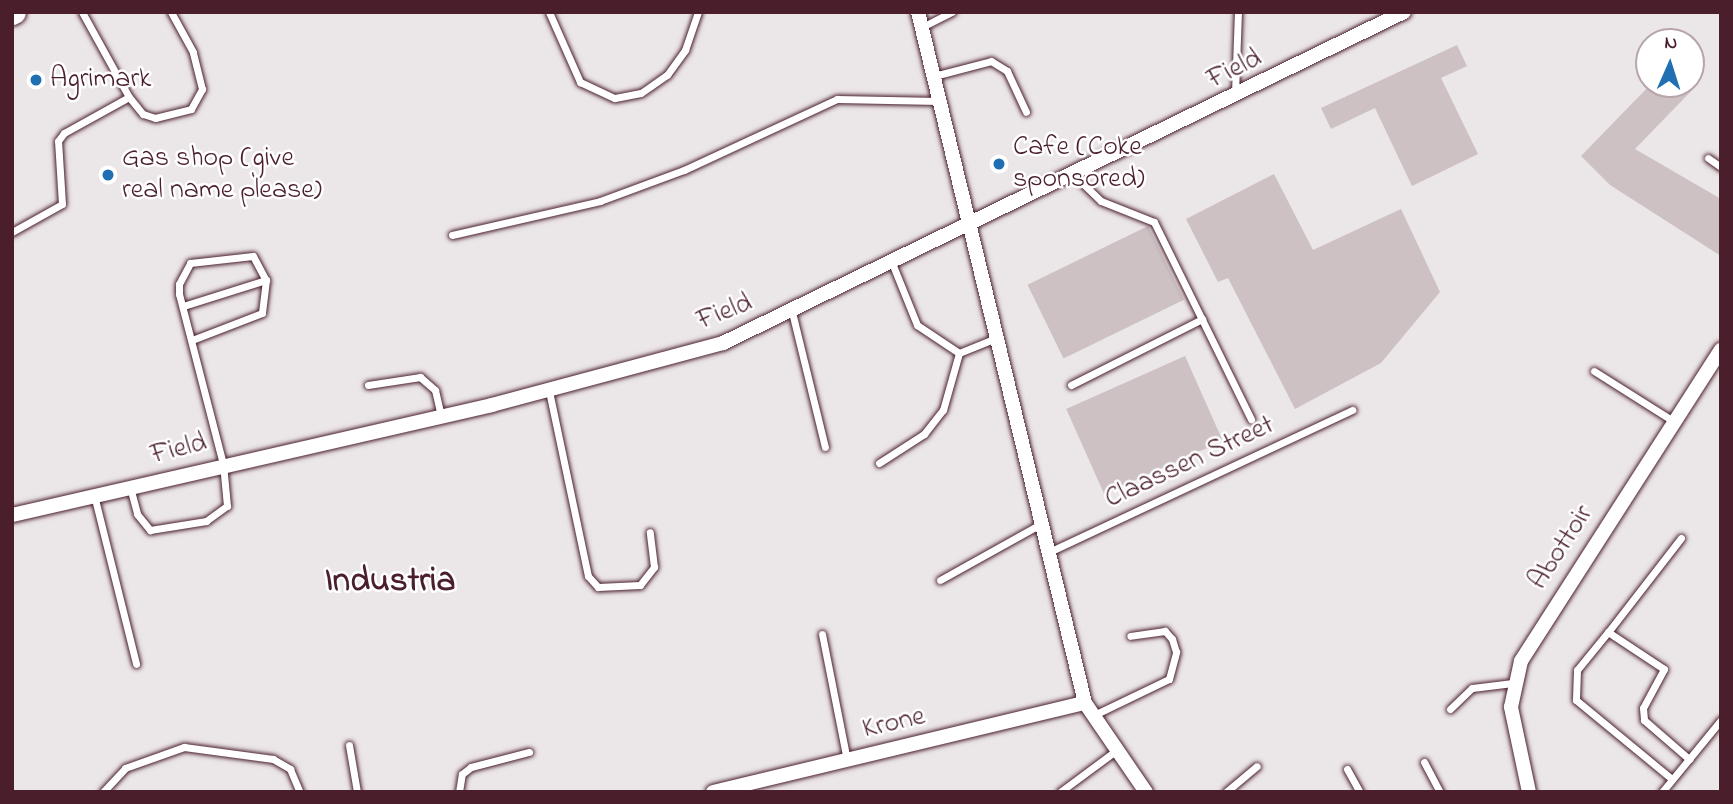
<!DOCTYPE html>
<style>
body{margin:0}
#map{position:relative;width:1733px;height:804px;overflow:hidden;background:#f8f6f7;font-family:"Indie Flower",sans-serif}
div>[style]{position:absolute}
[style*='--x']{left:calc(var(--x)*1px);top:calc(var(--y)*1px);width:calc(var(--w)*1px);rotate:calc(var(--a)*1deg)}
.built>*{inset:0;background:#ebe6e8}
.building>*{inset:0;background:#cdc1c4;transform-origin:0 0}
.roads{filter:drop-shadow(0 0 2px #4a1f2b) drop-shadow(0 0 2px #4a1f2b)}
.service>*{height:7px;margin:-3.5px;padding:0 3.5px;transform-origin:3.5px;border-radius:3.5px;background:#fff}
.minor>*{height:14px;margin:-7px;padding:0 7px;transform-origin:7px;border-radius:7px;background:#fff}
.primary>*{height:23px;margin:-11.5px;padding:0 11.5px;transform-origin:11.5px;border-radius:11.5px;background:#fff}
.dots>*{width:19px;height:19px;translate:-50% -50%;box-sizing:border-box;border:4px solid #fff;border-radius:50%}
span{translate:-50% -50%;white-space:nowrap;text-align:center;line-height:1.15;-webkit-text-stroke:5px #fff;paint-order:stroke}
.street-label{font-size:28px;color:#4a1f2b}
.poi-label{font-size:28px;color:#4a1f2b}
.left{translate:0 -50%;text-align:left}
.district-label{font-size:35px;color:#4a1f2b;font-weight:700}
.frame{position:absolute;inset:0;border:14px solid #4a1f2b;pointer-events:none}
.north{position:absolute;left:1635px;top:28px;width:70px;height:70px;box-sizing:border-box;background:#fff;border:2px solid #b7a5aa;border-radius:50%;rotate:3deg;font-size:19px;font-weight:700;line-height:28px;text-align:center;color:#4a1f2b}
.north::after{content:'';display:block;margin:auto;width:24px;height:32px;background:#1f6fb2;clip-path:polygon(50% 0,100% 100%,50% 72%,0 100%)}
</style>
<div id="map">
<div class="built">
<div style="clip-path:polygon(evenodd,12px 12px,1721px 12px,1721px 792px,12px 792px,12px 12px,1649px 42px,1691px 42px,1691px 84px,1649px 84px,1649px 42px)"></div>
</div>
<div class="building">
<div style="clip-path:polygon(1457px 45px,1467px 66px,1441px 78px,1478px 154px,1412px 186px,1375px 108px,1331px 129px,1321px 108px)"></div>
<div style="clip-path:polygon(1651px 84px,1698px 84px,1635px 149px,1721px 199px,1721px 256px,1610px 185px,1581px 156px)"></div>
<div style="clip-path:polygon(1274px 174px,1313px 250px,1401px 209px,1440px 292px,1381px 363px,1295px 409px,1228px 278px,1218px 282px,1186px 219px)"></div>
<div style="left:1148px;top:226px;width:82px;height:134px;rotate:64deg"></div>
<div style="left:1185px;top:356px;width:93px;height:130px;rotate:66deg"></div>
</div>
<div class="roads">
<div class="service">
<div style="--x:82;--y:12;--w:97;--a:61.1"></div>
<div style="--x:129;--y:97;--w:22;--a:51"></div>
<div style="--x:143;--y:114;--w:13;--a:18"></div>
<div style="--x:155;--y:118;--w:37;--a:-14"></div>
<div style="--x:191;--y:109;--w:23;--a:-61"></div>
<div style="--x:202;--y:89;--w:38;--a:-104"></div>
<div style="--x:193;--y:52;--w:46;--a:-118.8"></div>
<div style="--x:549;--y:12;--w:77;--a:66.1"></div>
<div style="--x:580;--y:82;--w:38;--a:25"></div>
<div style="--x:615;--y:98;--w:26;--a:-11"></div>
<div style="--x:641;--y:93;--w:32;--a:-35"></div>
<div style="--x:667;--y:75;--w:31;--a:-54"></div>
<div style="--x:685;--y:50;--w:40;--a:-71.1"></div>
<div style="--x:922;--y:27;--w:34;--a:-27"></div>
<div style="--x:934;--y:76;--w:59;--a:-14.7"></div>
<div style="--x:991;--y:61;--w:19;--a:32"></div>
<div style="--x:1007;--y:71;--w:45;--a:65.1"></div>
<div style="--x:1235;--y:93;--w:81;--a:-87.9"></div>
<div style="--x:1708;--y:158;--w:16;--a:35"></div>
<div style="--x:1074;--y:175;--w:37;--a:44"></div>
<div style="--x:1101;--y:201;--w:57;--a:21.6"></div>
<div style="--x:1154;--y:222;--w:220;--a:63.8"></div>
<div style="--x:12;--y:232;--w:57;--a:-29.2"></div>
<div style="--x:62;--y:204;--w:63;--a:-93.6"></div>
<div style="--x:58;--y:141;--w:10;--a:-53"></div>
<div style="--x:64;--y:133;--w:74;--a:-29"></div>
<div style="--x:452;--y:235;--w:152;--a:-12.9"></div>
<div style="--x:600;--y:201;--w:90;--a:-20.3"></div>
<div style="--x:684;--y:170;--w:169;--a:-24.9"></div>
<div style="--x:837;--y:99;--w:102;--a:1.1"></div>
<div style="--x:892;--y:263;--w:67;--a:68"></div>
<div style="--x:917;--y:325;--w:50;--a:33.7"></div>
<div style="--x:959;--y:353;--w:38;--a:-22"></div>
<div style="--x:183;--y:306;--w:87;--a:-17.4"></div>
<div style="--x:792;--y:312;--w:139;--a:76.3"></div>
<div style="--x:1594;--y:371;--w:93;--a:32.3"></div>
<div style="--x:368;--y:385;--w:53;--a:-8.7"></div>
<div style="--x:420;--y:377;--w:20;--a:41"></div>
<div style="--x:435;--y:390;--w:27;--a:77"></div>
<div style="--x:1071;--y:385;--w:147;--a:-26.7"></div>
<div style="--x:549;--y:391;--w:189;--a:78.1"></div>
<div style="--x:588;--y:576;--w:15;--a:48"></div>
<div style="--x:598;--y:587;--w:42;--a:-2.7"></div>
<div style="--x:640;--y:585;--w:23;--a:-52"></div>
<div style="--x:654;--y:567;--w:35;--a:-97"></div>
<div style="--x:879;--y:463;--w:54;--a:-32.8"></div>
<div style="--x:924;--y:434;--w:31;--a:-52"></div>
<div style="--x:943;--y:410;--w:59;--a:-74.3"></div>
<div style="--x:130;--y:487;--w:28;--a:75"></div>
<div style="--x:137;--y:514;--w:21;--a:51"></div>
<div style="--x:150;--y:530;--w:57;--a:-9.1"></div>
<div style="--x:206;--y:521;--w:26;--a:-36"></div>
<div style="--x:227;--y:506;--w:42;--a:-95.4"></div>
<div style="--x:223;--y:464;--w:176;--a:-104.5"></div>
<div style="--x:179;--y:294;--w:10;--a:-90"></div>
<div style="--x:179;--y:284;--w:24;--a:-62"></div>
<div style="--x:190;--y:263;--w:63;--a:-6.3"></div>
<div style="--x:253;--y:256;--w:27;--a:62"></div>
<div style="--x:266;--y:280;--w:33;--a:97"></div>
<div style="--x:262;--y:313;--w:75;--a:158.9"></div>
<div style="--x:94;--y:495;--w:174;--a:76"></div>
<div style="--x:1681;--y:538;--w:119;--a:127.8"></div>
<div style="--x:1608;--y:632;--w:67;--a:33.5"></div>
<div style="--x:1664;--y:669;--w:44;--a:118.3"></div>
<div style="--x:1643;--y:708;--w:12;--a:85"></div>
<div style="--x:1644;--y:720;--w:60;--a:40.9"></div>
<div style="--x:1049;--y:552;--w:335;--a:-25.1"></div>
<div style="--x:940;--y:580;--w:113;--a:-29.1"></div>
<div style="--x:1608;--y:632;--w:49;--a:129.2"></div>
<div style="--x:1577;--y:670;--w:30;--a:92"></div>
<div style="--x:1576;--y:700;--w:124;--a:39.5"></div>
<div style="--x:822;--y:634;--w:128;--a:78.8"></div>
<div style="--x:1450;--y:709;--w:30;--a:-44"></div>
<div style="--x:1472;--y:688;--w:41;--a:-7"></div>
<div style="--x:1092;--y:716;--w:85;--a:-25.7"></div>
<div style="--x:1169;--y:679;--w:28;--a:-75"></div>
<div style="--x:1176;--y:652;--w:14;--a:-107"></div>
<div style="--x:1172;--y:639;--w:11;--a:-131"></div>
<div style="--x:1165;--y:631;--w:35;--a:172"></div>
<div style="--x:349;--y:745;--w:48;--a:80.3"></div>
<div style="--x:1424;--y:762;--w:34;--a:62"></div>
<div style="--x:1347;--y:769;--w:26;--a:61"></div>
<div style="--x:103;--y:792;--w:33;--a:-47"></div>
<div style="--x:125;--y:768;--w:63;--a:-19.6"></div>
<div style="--x:184;--y:747;--w:90;--a:7.7"></div>
<div style="--x:273;--y:759;--w:20;--a:30"></div>
<div style="--x:290;--y:769;--w:25;--a:67"></div>
<div style="--x:459;--y:792;--w:18;--a:-81"></div>
<div style="--x:462;--y:774;--w:11;--a:-38"></div>
<div style="--x:471;--y:767;--w:60;--a:-14.5"></div>
<div style="--x:1060;--y:792;--w:67;--a:-36.5"></div>
<div style="--x:1226;--y:792;--w:40;--a:-40"></div>
<div style="--x:1662;--y:792;--w:93;--a:-50.7"></div>
</div>
<div class="minor">
<div style="--x:918;--y:12;--w:711;--a:76.41"></div>
<div style="--x:1085;--y:703;--w:108;--a:55.6"></div>
<div style="--x:12;--y:515;--w:492;--a:-12.9"></div>
<div style="--x:492;--y:405;--w:239;--a:-15"></div>
<div style="--x:723;--y:343;--w:757;--a:-25.92"></div>
<div style="--x:713;--y:792;--w:382;--a:-13.5"></div>
<div style="--x:1529;--y:792;--w:87;--a:-102"></div>
<div style="--x:1511;--y:707;--w:47;--a:-77.7"></div>
<div style="--x:1521;--y:661;--w:370;--a:-57.3"></div>
</div>
<div class="primary">
<div style="--x:12;--y:13;--w:2;--a:-27"></div>
</div>
</div>
<div class="dots">
<div style="left:36px;top:80px;background:#1f6fb2"></div>
<div style="left:999px;top:164px;background:#1f6fb2"></div>
<div style="left:108px;top:175px;background:#1f6fb2"></div>
</div>
<div class="street-label">
<span style="left:1235px;top:70px;rotate:-26deg">Field</span>
<span style="left:725px;top:313px;rotate:-21deg">Field</span>
<span style="left:179px;top:450px;rotate:-14deg">Field</span>
<span style="left:1190px;top:463px;rotate:-25deg">Claassen Street</span>
<span style="left:1562px;top:548px;rotate:-57deg">Abottoir</span>
<span style="left:894px;top:724px;rotate:-13deg">Krone</span>
</div>
<div class="poi-label">
<span class="left" style="left:50px;top:80px">Agrimark</span>
<span class="left" style="left:1013px;top:164px">Cafe (Coke<br>sponsored)</span>
<span class="left" style="left:122px;top:175px">Gas shop (give<br>real name please)</span>
</div>
<div class="district-label">
<span style="left:390px;top:582px">Industria</span>
</div>
<div class="frame"></div>
<div class="north">N</div>
</div>
